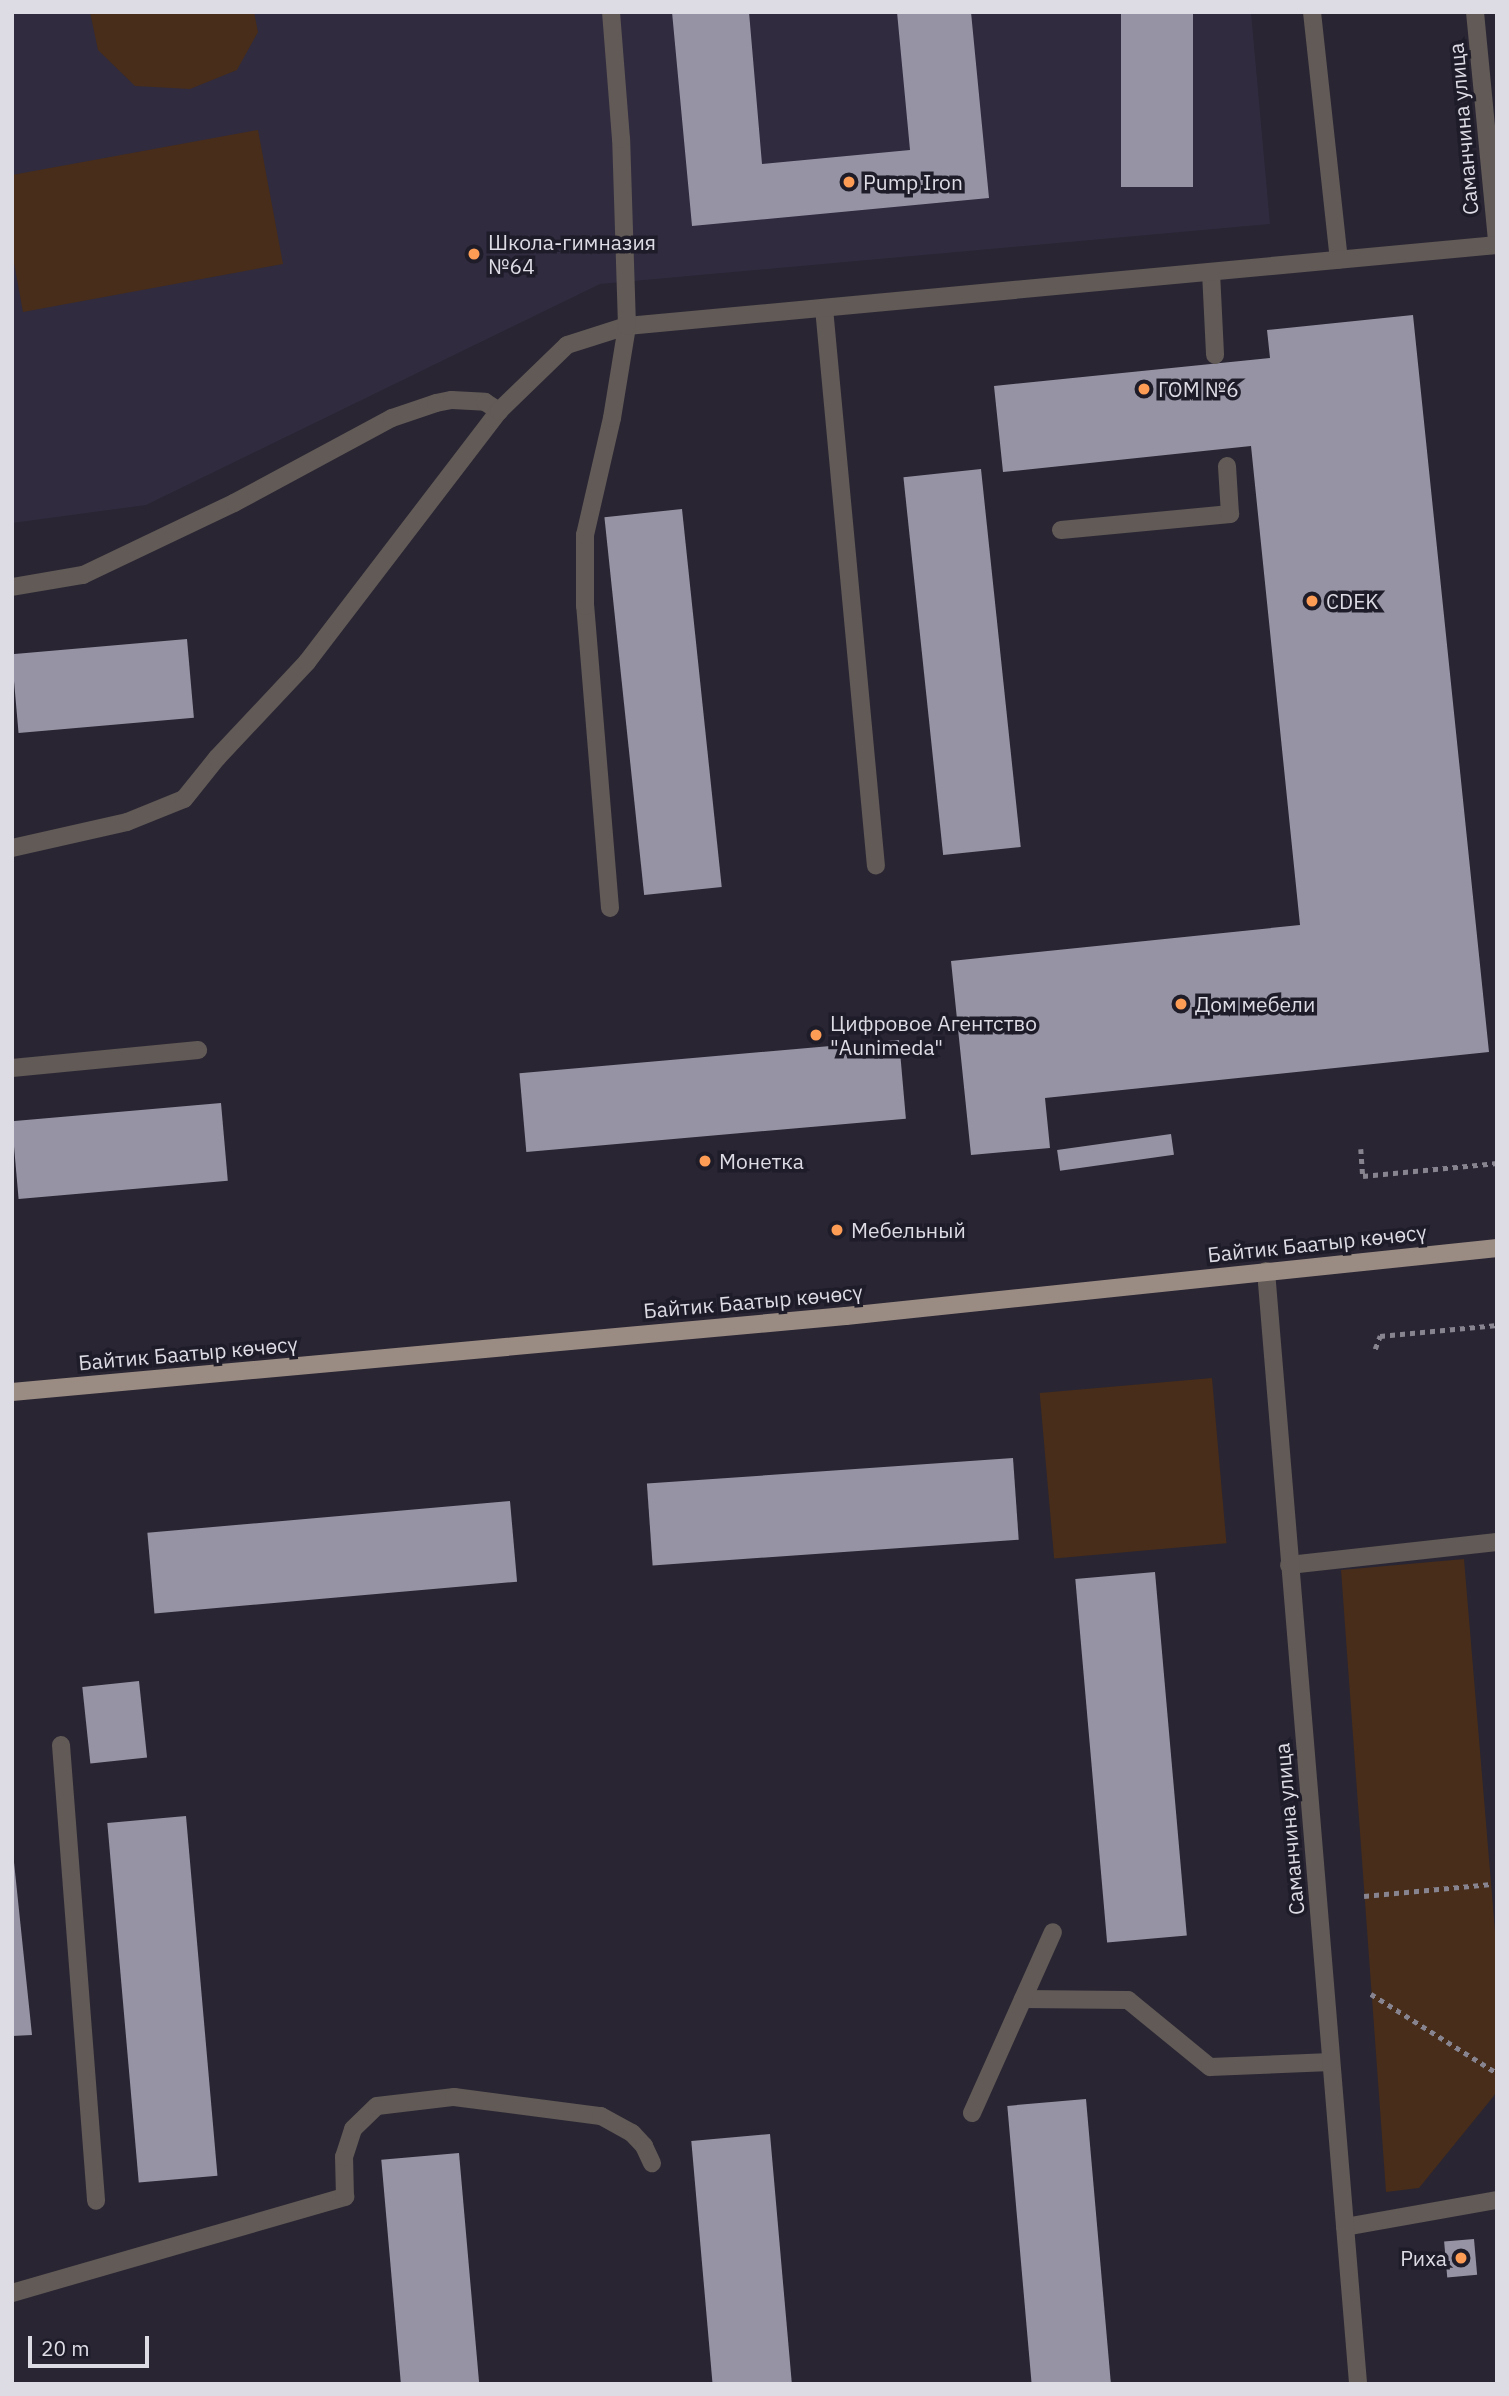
<!DOCTYPE html>
<meta charset="utf-8">
<style>
body{margin:0}
#map{position:relative;width:1509px;height:2396px;overflow:hidden;background:#292533;font-family:"IBM Plex Sans",sans-serif}
div>[style]{position:absolute}
[style*='--x']{left:calc(var(--x)*1px);top:calc(var(--y)*1px);width:calc(var(--w)*1px);rotate:calc(var(--a)*1deg)}
.built>*{inset:0;background:#302b3f}
.green>*{inset:0;background:#472d1a;transform-origin:0 0}
.building>*{inset:0;background:#9693a4;transform-origin:0 0}
.path>*{height:4.5px;margin-top:-2.25px;transform-origin:0;background:repeating-linear-gradient(90deg,#87848f 0 5px,transparent 0 10px)}
.service>*{height:18px;margin:-9px;padding:0 9px;transform-origin:9px;border-radius:9px;background:#615a56}
.minor>*{height:18px;margin:-9px;padding:0 9px;transform-origin:9px;border-radius:9px;background:#615a56}
.primary>*{height:18px;margin:-9px;padding:0 9px;transform-origin:9px;border-radius:9px;background:#9a8c83}
.dots>*{width:19px;height:19px;translate:-50% -50%;box-sizing:border-box;border:4px solid #1f1c29;border-radius:50%}
span{translate:-50% -50%;white-space:nowrap;text-align:center;line-height:1.15;-webkit-text-stroke:7px #1f1c29;paint-order:stroke}
.street-label{font-size:21px;color:#dddbe4}
.poi-label{font-size:21px;color:#dddbe4}
.left{translate:0 -50%;text-align:left}
.right{translate:-100% -50%;text-align:right}
.frame{position:absolute;inset:0;border:14px solid #dddbe4;pointer-events:none}
.scale{position:absolute;left:28px;top:2336px;width:121px;height:32px;box-sizing:border-box;border:4px solid #dddbe4;border-top:0;padding-left:9px;font-size:21px;line-height:24px;white-space:nowrap;color:#dddbe4;-webkit-text-stroke:5px #1f1c29;paint-order:stroke}
</style>
<div id="map">
<div class="built">
<div style="clip-path:polygon(12px 12px,1251px 12px,1270px 224px,600px 284px,146px 505px,12px 523px)"></div>
</div>
<div class="green">
<div style="clip-path:polygon(90px 12px,254px 12px,258px 32px,237px 70px,190px 89px,135px 86px,98px 50px)"></div>
<div style="clip-path:polygon(258px 130px,283px 264px,23px 312px,12px 252px,12px 175px)"></div>
<div style="left:1212px;top:1378px;width:166px;height:173px;rotate:85deg"></div>
<div style="clip-path:polygon(1464px 1559px,1497px 1955px,1497px 2092px,1419px 2188px,1386px 2192px,1341px 1570px)"></div>
</div>
<div class="building">
<div style="clip-path:polygon(672px 12px,749px 12px,762px 164px,910px 150px,897px 12px,971px 12px,989px 198px,692px 226px)"></div>
<div style="left:1121px;top:12px;width:72px;height:175px"></div>
<div style="clip-path:polygon(1413px 315px,1489px 1052px,1045px 1098px,1050px 1148px,971px 1155px,951px 961px,1300px 925px,1251px 446px,1003px 472px,994px 386px,1270px 358px,1267px 330px)"></div>
<div style="left:981px;top:469px;width:380px;height:78px;rotate:84deg"></div>
<div style="left:682px;top:509px;width:380px;height:78px;rotate:84deg"></div>
<div style="left:187px;top:639px;width:79px;height:176px;rotate:85deg"></div>
<div style="left:899px;top:1040px;width:79px;height:381px;rotate:85deg"></div>
<div style="left:221px;top:1103px;width:78px;height:210px;rotate:85deg"></div>
<div style="left:1171px;top:1134px;width:21px;height:115px;rotate:82deg"></div>
<div style="left:1013px;top:1458px;width:82px;height:367px;rotate:86deg"></div>
<div style="left:510px;top:1501px;width:81px;height:364px;rotate:85deg"></div>
<div style="left:1155px;top:1572px;width:365px;height:80px;rotate:85deg"></div>
<div style="left:139px;top:1681px;width:77px;height:57px;rotate:84deg"></div>
<div style="left:186px;top:1816px;width:361px;height:79px;rotate:85deg"></div>
<div style="clip-path:polygon(12px 1843px,32px 2035px,12px 2036px)"></div>
<div style="left:1086px;top:2099px;width:286px;height:79px;rotate:85deg"></div>
<div style="left:770px;top:2134px;width:251px;height:79px;rotate:85deg"></div>
<div style="left:459px;top:2153px;width:232px;height:78px;rotate:85deg"></div>
<div style="left:1474px;top:2239px;width:36px;height:30px;rotate:85deg"></div>
</div>
<div class="path">
<div style="--x:1361;--y:1149;--w:27;--a:86"></div>
<div style="--x:1363;--y:1176;--w:135;--a:-5.5"></div>
<div style="--x:1375;--y:1349;--w:14;--a:-69"></div>
<div style="--x:1380;--y:1336;--w:118;--a:-5.4"></div>
<div style="--x:1364;--y:1896;--w:128;--a:-5.4"></div>
<div style="--x:1371;--y:1994;--w:149;--a:32.1"></div>
</div>
<div class="service">
<div style="--x:1312;--y:12;--w:249;--a:83.8"></div>
<div style="--x:1475;--y:12;--w:231;--a:84.5"></div>
<div style="--x:1211;--y:272;--w:83;--a:87.2"></div>
<div style="--x:824;--y:308;--w:560;--a:84.68"></div>
<div style="--x:1061;--y:530;--w:170;--a:-5.4"></div>
<div style="--x:1230;--y:514;--w:48;--a:-93.6"></div>
<div style="--x:12;--y:587;--w:72;--a:-9.6"></div>
<div style="--x:83;--y:575;--w:167;--a:-25.5"></div>
<div style="--x:234;--y:503;--w:179;--a:-28.3"></div>
<div style="--x:392;--y:418;--w:46;--a:-18.8"></div>
<div style="--x:436;--y:403;--w:16;--a:-11"></div>
<div style="--x:452;--y:400;--w:33;--a:3"></div>
<div style="--x:485;--y:402;--w:17;--a:33"></div>
<div style="--x:12;--y:848;--w:118;--a:-12.7"></div>
<div style="--x:127;--y:822;--w:61;--a:-22"></div>
<div style="--x:184;--y:799;--w:53;--a:-51.2"></div>
<div style="--x:217;--y:758;--w:132;--a:-46.8"></div>
<div style="--x:307;--y:662;--w:316;--a:-52.6"></div>
<div style="--x:499;--y:411;--w:95;--a:-44.1"></div>
<div style="--x:567;--y:345;--w:63;--a:-17.6"></div>
<div style="--x:627;--y:326;--w:874;--a:-5.32"></div>
<div style="--x:610;--y:908;--w:303;--a:-94.7"></div>
<div style="--x:585;--y:606;--w:71;--a:-90"></div>
<div style="--x:585;--y:535;--w:120;--a:-77"></div>
<div style="--x:612;--y:418;--w:93;--a:-80.7"></div>
<div style="--x:627;--y:326;--w:187;--a:-91.8"></div>
<div style="--x:621;--y:139;--w:127;--a:-94.5"></div>
<div style="--x:12;--y:1068;--w:187;--a:-5.5"></div>
<div style="--x:1289;--y:1565;--w:209;--a:-6.3"></div>
<div style="--x:61;--y:1745;--w:457;--a:85.6"></div>
<div style="--x:1023;--y:1999;--w:105;--a:0.5"></div>
<div style="--x:1128;--y:2000;--w:106;--a:39.3"></div>
<div style="--x:1210;--y:2067;--w:121;--a:-2.4"></div>
<div style="--x:972;--y:2113;--w:198;--a:-65.9"></div>
<div style="--x:1345;--y:2227;--w:154;--a:-10.1"></div>
<div style="--x:12;--y:2293;--w:347;--a:-16.1"></div>
<div style="--x:345;--y:2197;--w:40;--a:-91.4"></div>
<div style="--x:344;--y:2157;--w:29;--a:-72"></div>
<div style="--x:353;--y:2129;--w:33;--a:-44"></div>
<div style="--x:377;--y:2106;--w:78;--a:-6.7"></div>
<div style="--x:454;--y:2097;--w:148;--a:7.4"></div>
<div style="--x:601;--y:2116;--w:35;--a:29"></div>
<div style="--x:632;--y:2133;--w:18;--a:47"></div>
<div style="--x:644;--y:2146;--w:19;--a:65"></div>
</div>
<div class="minor">
<div style="--x:1266;--y:1271;--w:1117;--a:85.27"></div>
</div>
<div class="primary">
<div style="--x:12;--y:1392;--w:837;--a:-5.21"></div>
<div style="--x:846;--y:1316;--w:655;--a:-5.96"></div>
</div>
<div class="dots">
<div style="left:849px;top:182px;background:#fd9d55"></div>
<div style="left:474px;top:254px;background:#fd9d55"></div>
<div style="left:1144px;top:389px;background:#fd9d55"></div>
<div style="left:1312px;top:601px;background:#fd9d55"></div>
<div style="left:1181px;top:1004px;background:#fd9d55"></div>
<div style="left:816px;top:1035px;background:#fd9d55"></div>
<div style="left:705px;top:1161px;background:#fd9d55"></div>
<div style="left:837px;top:1230px;background:#fd9d55"></div>
<div style="left:1461px;top:2258px;background:#fd9d55"></div>
</div>
<div class="street-label">
<span style="left:1463px;top:129px;rotate:-95deg">Саманчина улица</span>
<span style="left:1317px;top:1243px;rotate:-6deg">Байтик Баатыр көчөсү</span>
<span style="left:753px;top:1301px;rotate:-5deg">Байтик Баатыр көчөсү</span>
<span style="left:188px;top:1353px;rotate:-5deg">Байтик Баатыр көчөсү</span>
<span style="left:1289px;top:1829px;rotate:-95deg">Саманчина улица</span>
</div>
<div class="poi-label">
<span class="left" style="left:863px;top:182px">Pump Iron</span>
<span class="left" style="left:488px;top:254px">Школа-гимназия<br>№64</span>
<span class="left" style="left:1158px;top:389px">ГОМ №6</span>
<span class="left" style="left:1326px;top:601px">CDEK</span>
<span class="left" style="left:1195px;top:1004px">Дом мебели</span>
<span class="left" style="left:830px;top:1035px">Цифровое Агентство<br>"Aunimeda"</span>
<span class="left" style="left:719px;top:1161px">Монетка</span>
<span class="left" style="left:851px;top:1230px">Мебельный</span>
<span class="right" style="left:1447px;top:2258px">Риха</span>
</div>
<div class="frame"></div>
<div class="scale">20 m</div>
</div>
